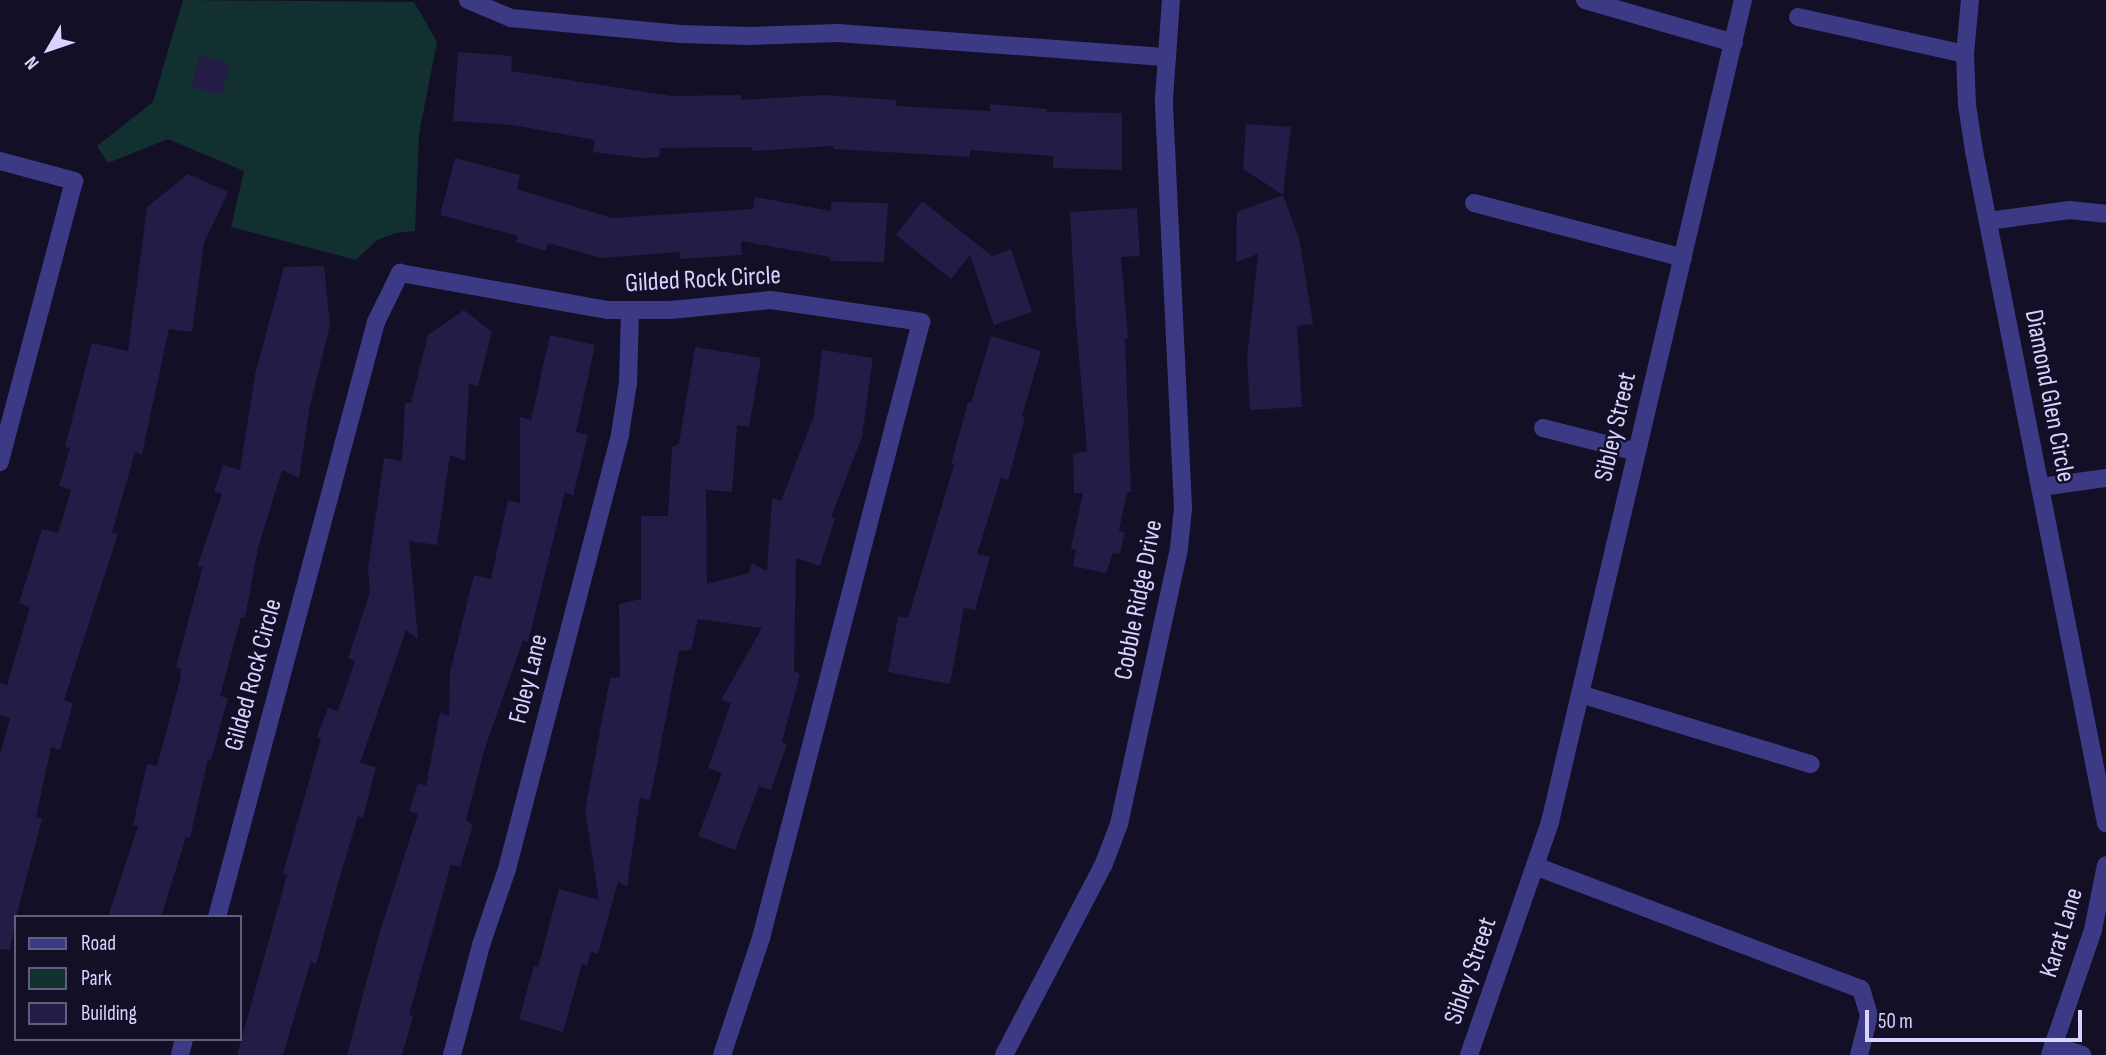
<!DOCTYPE html>
<style>
body{margin:0}
#map{position:relative;width:2106px;height:1055px;overflow:hidden;background:#130f26;font-family:"Sofia Sans Condensed",sans-serif}
div>[style]{position:absolute}
[style*='--x']{left:calc(var(--x)*1px);top:calc(var(--y)*1px);width:calc(var(--w)*1px);rotate:calc(var(--a)*1deg)}
.green>*{inset:0;background:#12302f}
.building>*{inset:0;background:#241b47;transform-origin:0 0}
.minor>*{height:18px;margin:-9px;padding:0 9px;transform-origin:9px;border-radius:9px;background:#3d3a85}
span{translate:-50% -50%;white-space:nowrap;text-align:center;line-height:1.15;-webkit-text-stroke:5px #130f26;paint-order:stroke}
.street-label{font-size:26px;color:#d9d4ff}
.legend{position:absolute;left:14px;top:915px;width:228px;height:126px;box-sizing:border-box;background:#130f26;border:2px solid #625e7d;margin:0;padding:9px 12px;list-style:none;font-size:21px;color:#d9d4ff}
.legend li{display:flex;align-items:center;gap:14px;height:35px}
.legend b{width:35px;border:2px solid #625e7d}
.north{position:absolute;left:14px;top:14px;width:70px;height:70px;-webkit-text-stroke:5px #130f26;paint-order:stroke;rotate:231deg;font-size:19px;font-weight:700;line-height:28px;text-align:center;color:#d9d4ff}
.north::after{content:'';display:block;margin:auto;width:24px;height:32px;background:#d9d4ff;clip-path:polygon(50% 0,100% 100%,50% 72%,0 100%)}
.scale{position:absolute;left:1865px;top:1010px;width:217px;height:32px;box-sizing:border-box;border:4px solid #d9d4ff;border-top:0;padding-left:9px;font-size:21px;line-height:24px;white-space:nowrap;color:#d9d4ff;-webkit-text-stroke:5px #130f26;paint-order:stroke}
</style>
<div id="map">
<div class="green">
<div style="clip-path:polygon(183px 0,414px 2px,437px 42px,419px 134px,415px 231px,396px 233px,377px 240px,356px 260px,231px 227px,244px 171px,168px 139px,108px 163px,97px 146px,153px 102px)"></div>
</div>
<div class="building">
<div style="clip-path:polygon(458px 52px,512px 56px,511px 71px,671px 96px,741px 95px,741px 100px,824px 95px,896px 100px,896px 106px,990px 111px,990px 104px,1047px 109px,1047px 112px,1122px 113px,1122px 170px,1053px 168px,1053px 156px,970px 150px,970px 157px,834px 149px,834px 146px,752px 151px,752px 147px,660px 148px,659px 157px,641px 158px,593px 152px,595px 140px,512px 125px,453px 121px)"></div>
<div style="left:200px;top:56px;width:31px;height:32px;rotate:15deg"></div>
<div style="clip-path:polygon(1246px 124px,1291px 127px,1283px 195px,1243px 169px)"></div>
<div style="clip-path:polygon(455px 158px,520px 175px,517px 189px,612px 218px,753px 209px,755px 197px,831px 211px,831px 202px,888px 203px,884px 262px,830px 261px,830px 257px,741px 241px,742px 255px,680px 259px,680px 252px,601px 258px,548px 243px,546px 251px,516px 242px,518px 236px,440px 215px)"></div>
<div style="clip-path:polygon(188px 174px,228px 192px,204px 243px,192px 332px,169px 329px,142px 454px,135px 452px,112px 533px,118px 534px,64px 700px,73px 703px,60px 750px,51px 747px,36px 817px,42px 819px,16px 917px,10px 950px,0 949px,0 755px,10px 718px,0 715px,0 683px,7px 685px,30px 607px,19px 603px,42px 529px,58px 533px,71px 490px,59px 486px,70px 448px,65px 447px,92px 343px,128px 351px,147px 207px)"></div>
<div style="clip-path:polygon(1283px 195px,1299px 238px,1313px 324px,1297px 326px,1302px 407px,1250px 410px,1247px 358px,1258px 254px,1236px 262px,1237px 212px)"></div>
<div style="clip-path:polygon(922px 201px,992px 256px,1011px 249px,1032px 312px,994px 325px,970px 255px,951px 279px,896px 235px)"></div>
<div style="clip-path:polygon(1137px 208px,1140px 256px,1121px 257px,1128px 339px,1125px 339px,1131px 492px,1127px 492px,1119px 531px,1125px 532px,1120px 554px,1113px 553px,1106px 573px,1073px 566px,1076px 550px,1071px 548px,1083px 493px,1074px 493px,1073px 454px,1087px 451px,1076px 322px,1070px 212px)"></div>
<div style="clip-path:polygon(324px 266px,330px 325px,310px 405px,299px 478px,282px 470px,258px 548px,245px 618px,241px 617px,220px 696px,228px 698px,211px 760px,208px 759px,190px 838px,186px 837px,161px 917px,108px 917px,138px 826px,133px 825px,147px 764px,157px 766px,180px 680px,181px 669px,176px 667px,203px 566px,197px 567px,222px 494px,214px 492px,223px 465px,240px 470px,255px 375px,284px 267px)"></div>
<div style="clip-path:polygon(464px 310px,492px 332px,478px 386px,469px 384px,465px 461px,450px 455px,437px 545px,409px 541px,418px 639px,406px 630px,360px 763px,376px 767px,363px 818px,358px 816px,336px 890px,316px 965px,311px 961px,283px 1055px,237px 1055px,287px 875px,283px 874px,321px 738px,317px 737px,328px 708px,338px 711px,355px 661px,348px 658px,370px 592px,368px 569px,384px 458px,402px 461px,405px 403px,411px 403px,428px 335px)"></div>
<div style="clip-path:polygon(550px 335px,595px 345px,576px 432px,588px 435px,573px 496px,565px 492px,528px 642px,523px 640px,485px 748px,466px 820px,473px 825px,460px 867px,451px 864px,409px 1015px,413px 1016px,402px 1055px,347px 1055px,380px 931px,418px 814px,409px 811px,418px 783px,426px 786px,440px 712px,449px 716px,450px 672px,474px 575px,491px 579px,508px 500px,520px 503px,520px 417px,531px 420px)"></div>
<div style="clip-path:polygon(991px 336px,1041px 351px,1022px 416px,1025px 417px,1008px 480px,1001px 478px,977px 554px,990px 557px,975px 610px,964px 607px,950px 684px,888px 672px,898px 616px,908px 618px,954px 465px,951px 464px,968px 402px,971px 403px)"></div>
<div style="clip-path:polygon(695px 347px,761px 358px,749px 427px,737px 425px,732px 492px,706px 490px,707px 584px,749px 573px,752px 563px,767px 571px,772px 498px,781px 501px,814px 416px,822px 350px,873px 358px,862px 437px,831px 517px,835px 518px,820px 566px,796px 558px,794px 671px,800px 674px,782px 742px,787px 744px,771px 790px,759px 786px,735px 850px,698px 836px,722px 773px,708px 768px,731px 703px,721px 700px,762px 628px,698px 619px,691px 650px,679px 651px,650px 800px,640px 798px,627px 887px,618px 882px,598px 954px,591px 952px,587px 966px,582px 964px,563px 1032px,519px 1019px,534px 966px,538px 967px,559px 889px,599px 900px,585px 810px,610px 678px,620px 677px,619px 604px,641px 599px,641px 516px,668px 516px,672px 447px,679px 444px)"></div>
</div>
<div class="minor">
<div style="--x:468;--y:0;--w:47;--a:22.7"></div>
<div style="--x:511;--y:18;--w:170;--a:5.4"></div>
<div style="--x:680;--y:34;--w:69;--a:1.7"></div>
<div style="--x:749;--y:36;--w:89;--a:-1.9"></div>
<div style="--x:838;--y:33;--w:330;--a:4.2"></div>
<div style="--x:1585;--y:0;--w:155;--a:16.1"></div>
<div style="--x:1970;--y:0;--w:54;--a:95.3"></div>
<div style="--x:1965;--y:54;--w:51;--a:87.8"></div>
<div style="--x:1967;--y:105;--w:47;--a:81.3"></div>
<div style="--x:1974;--y:151;--w:685;--a:78.89"></div>
<div style="--x:1798;--y:17;--w:171;--a:12.5"></div>
<div style="--x:0;--y:161;--w:77;--a:15.1"></div>
<div style="--x:74;--y:181;--w:291;--a:104.8"></div>
<div style="--x:1474;--y:203;--w:216;--a:14.7"></div>
<div style="--x:1988;--y:221;--w:82;--a:-7.7"></div>
<div style="--x:2069;--y:210;--w:37;--a:6"></div>
<div style="--x:1543;--y:428;--w:97;--a:14.3"></div>
<div style="--x:2041;--y:487;--w:66;--a:-7.9"></div>
<div style="--x:1580;--y:694;--w:241;--a:16.9"></div>
<div style="--x:1535;--y:866;--w:348;--a:20.7"></div>
<div style="--x:1861;--y:989;--w:28;--a:73"></div>
<div style="--x:1869;--y:1016;--w:40;--a:104.4"></div>
<div style="--x:217;--y:917;--w:616;--a:-75.04"></div>
<div style="--x:376;--y:322;--w:55;--a:-63.9"></div>
<div style="--x:400;--y:273;--w:210;--a:10.1"></div>
<div style="--x:607;--y:310;--w:64;--a:0"></div>
<div style="--x:671;--y:310;--w:100;--a:-5.7"></div>
<div style="--x:771;--y:300;--w:152;--a:8.3"></div>
<div style="--x:921;--y:322;--w:636;--a:104.56"></div>
<div style="--x:761;--y:938;--w:123;--a:108.4"></div>
<div style="--x:2053;--y:1045;--w:31;--a:19"></div>
<div style="--x:180;--y:1055;--w:16;--a:-76"></div>
<div style="--x:452;--y:1055;--w:114;--a:-75.2"></div>
<div style="--x:481;--y:945;--w:80;--a:-71.1"></div>
<div style="--x:507;--y:869;--w:449;--a:-75.4"></div>
<div style="--x:620;--y:434;--w:52;--a:-81.1"></div>
<div style="--x:628;--y:383;--w:72;--a:-88.4"></div>
<div style="--x:1004;--y:1055;--w:213;--a:-62.4"></div>
<div style="--x:1103;--y:866;--w:45;--a:-69.1"></div>
<div style="--x:1119;--y:824;--w:282;--a:-77.7"></div>
<div style="--x:1179;--y:548;--w:40;--a:-84.3"></div>
<div style="--x:1183;--y:508;--w:409;--a:-92.7"></div>
<div style="--x:1164;--y:99;--w:99;--a:-86"></div>
<div style="--x:1469;--y:1055;--w:247;--a:-70.8"></div>
<div style="--x:1550;--y:822;--w:844;--a:-76.79"></div>
<div style="--x:2050;--y:1055;--w:132;--a:-71"></div>
<div style="--x:2093;--y:930;--w:66;--a:-78.7"></div>
</div>
<div class="street-label">
<span style="left:703px;top:280px;rotate:-3deg">Gilded Rock Circle</span>
<span style="left:2049px;top:396px;rotate:79deg">Diamond Glen Circle</span>
<span style="left:1616px;top:427px;rotate:-77deg">Sibley Street</span>
<span style="left:1139px;top:600px;rotate:-79deg">Cobble Ridge Drive</span>
<span style="left:254px;top:675px;rotate:-75deg">Gilded Rock Circle</span>
<span style="left:529px;top:679px;rotate:-76deg">Foley Lane</span>
<span style="left:2062px;top:933px;rotate:-73deg">Karat Lane</span>
<span style="left:1471px;top:971px;rotate:-71deg">Sibley Street</span>
</div>
<ul class="legend">
<li><b style="height:9px;background:#3d3a85"></b>Road</li>
<li><b style="height:19px;background:#12302f"></b>Park</li>
<li><b style="height:19px;background:#241b47"></b>Building</li>
</ul>
<div class="north">N</div>
<div class="scale">50 m</div>
</div>
